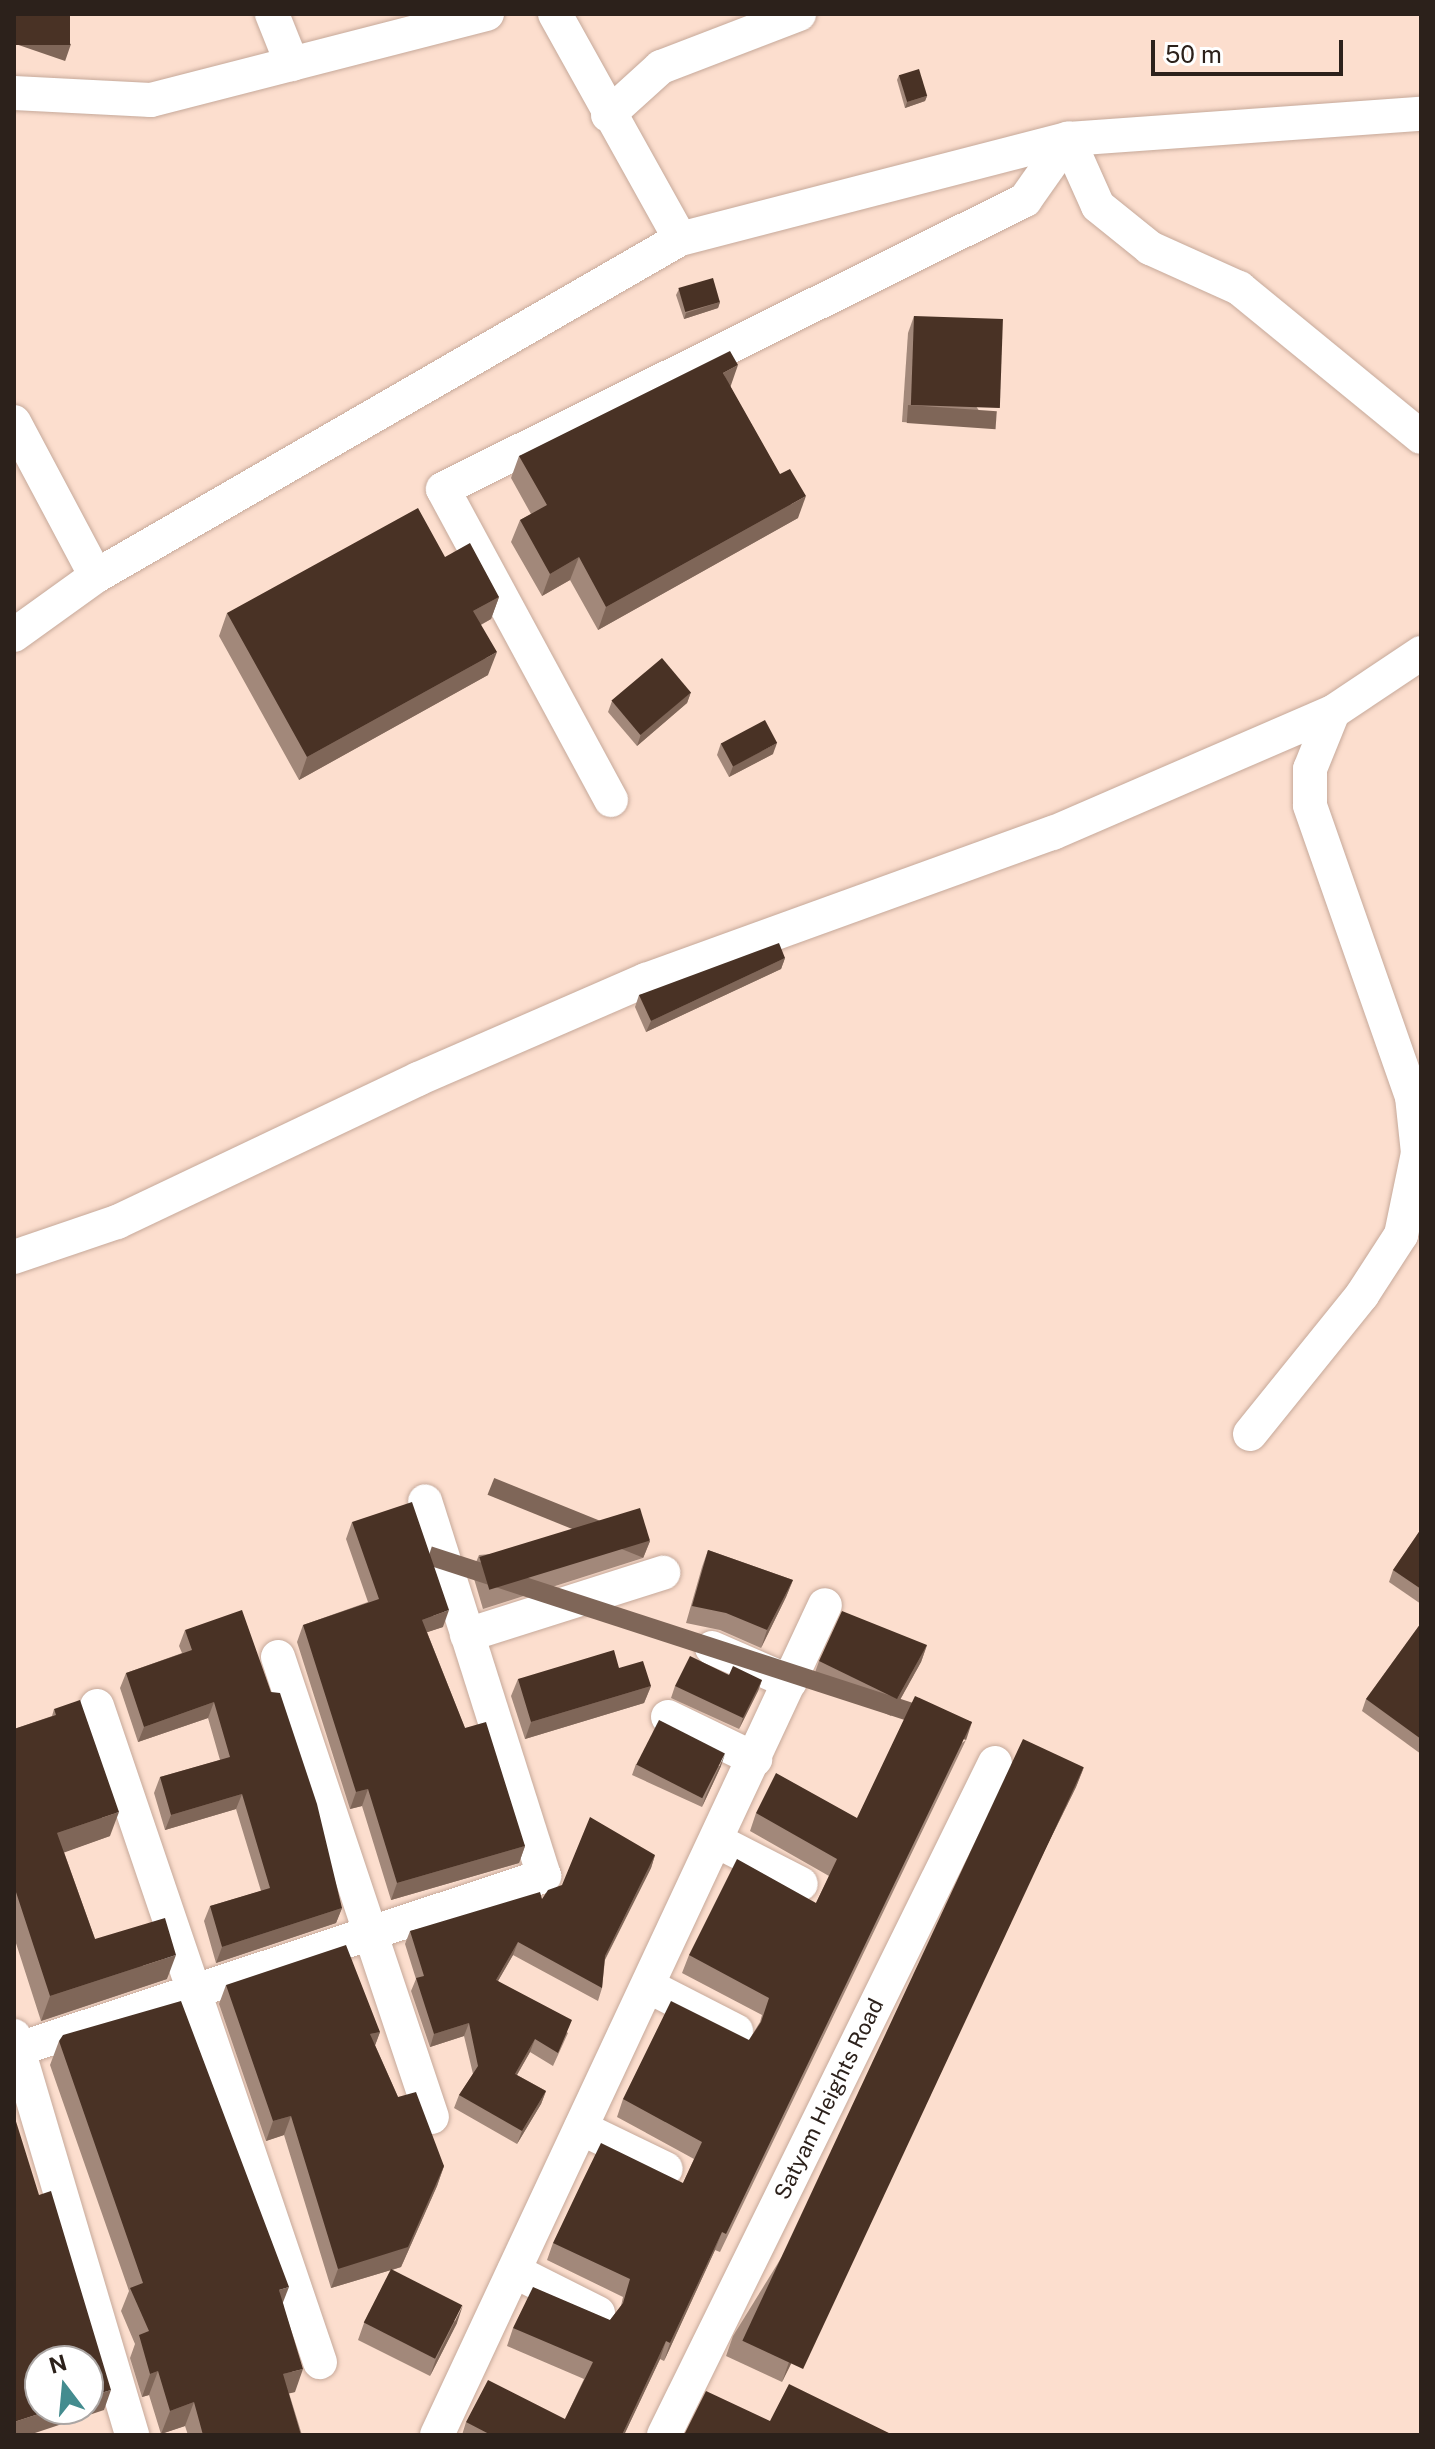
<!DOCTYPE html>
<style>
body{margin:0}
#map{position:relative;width:1435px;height:2449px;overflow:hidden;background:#fcdece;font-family:"Public Sans",sans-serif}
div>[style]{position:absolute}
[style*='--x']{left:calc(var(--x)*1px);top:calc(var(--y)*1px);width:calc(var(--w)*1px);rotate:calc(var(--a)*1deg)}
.roads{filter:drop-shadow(0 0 2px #c6a99a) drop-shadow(0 0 2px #c6a99a)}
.minor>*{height:34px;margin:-17px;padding:0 17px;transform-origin:17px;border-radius:17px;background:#fff}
.wall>*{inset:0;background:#a2887a}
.shaded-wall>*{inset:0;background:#7f6658;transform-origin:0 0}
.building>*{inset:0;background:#493225;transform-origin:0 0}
span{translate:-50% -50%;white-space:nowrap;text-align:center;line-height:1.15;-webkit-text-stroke:8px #fff;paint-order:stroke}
.street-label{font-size:22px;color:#2c211b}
.frame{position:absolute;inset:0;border:16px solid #2c211b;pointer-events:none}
.north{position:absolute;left:24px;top:2345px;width:80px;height:80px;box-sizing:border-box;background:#fff;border:2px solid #aba6a4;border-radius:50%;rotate:344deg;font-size:22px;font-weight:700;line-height:32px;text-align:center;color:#2c211b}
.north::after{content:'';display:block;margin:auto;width:28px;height:36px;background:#448c8f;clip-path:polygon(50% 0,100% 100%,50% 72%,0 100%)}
.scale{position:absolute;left:1151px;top:40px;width:192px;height:36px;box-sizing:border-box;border:4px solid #2c211b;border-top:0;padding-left:10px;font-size:24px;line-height:28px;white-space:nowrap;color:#2c211b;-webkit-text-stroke:6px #fff;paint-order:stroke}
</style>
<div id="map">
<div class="roads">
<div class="minor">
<div style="--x:272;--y:14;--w:54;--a:68.2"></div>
<div style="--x:555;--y:14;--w:257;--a:60.9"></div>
<div style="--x:14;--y:93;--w:137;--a:2.9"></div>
<div style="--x:151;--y:100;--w:347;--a:-14.4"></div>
<div style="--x:608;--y:115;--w:72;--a:-42.2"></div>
<div style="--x:661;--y:67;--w:148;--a:-21"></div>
<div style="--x:1068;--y:139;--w:73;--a:65.9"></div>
<div style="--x:1098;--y:206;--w:67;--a:38.9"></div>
<div style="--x:1150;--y:248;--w:98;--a:24.2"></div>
<div style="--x:1239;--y:288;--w:235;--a:39.3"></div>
<div style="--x:14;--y:422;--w:174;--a:62"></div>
<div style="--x:14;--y:635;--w:101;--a:-35.7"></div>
<div style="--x:96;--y:576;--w:674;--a:-29.99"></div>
<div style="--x:680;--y:239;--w:401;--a:-14.5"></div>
<div style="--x:1068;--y:139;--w:354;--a:-4.1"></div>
<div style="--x:611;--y:800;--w:353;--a:-118.4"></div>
<div style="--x:443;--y:489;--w:650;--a:-26.41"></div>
<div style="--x:1025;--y:200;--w:75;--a:-54.8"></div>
<div style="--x:14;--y:1257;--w:109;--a:-18.8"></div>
<div style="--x:117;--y:1222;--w:333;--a:-25.4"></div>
<div style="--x:418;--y:1079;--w:249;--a:-23.5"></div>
<div style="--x:646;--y:980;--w:433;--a:-19.9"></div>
<div style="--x:1053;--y:833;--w:305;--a:-23.4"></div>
<div style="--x:1333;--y:712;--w:106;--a:-33.8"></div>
<div style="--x:1250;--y:1434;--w:179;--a:-51.1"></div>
<div style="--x:1362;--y:1295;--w:72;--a:-57"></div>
<div style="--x:1401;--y:1235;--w:84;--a:-78.3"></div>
<div style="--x:1418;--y:1153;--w:56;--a:-96.1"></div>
<div style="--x:1412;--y:1097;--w:309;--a:-109.3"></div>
<div style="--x:1310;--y:805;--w:36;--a:-90"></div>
<div style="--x:1310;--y:769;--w:61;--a:-68"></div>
<div style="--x:467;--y:1635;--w:206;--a:-17.6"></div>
<div style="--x:712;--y:1648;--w:85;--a:23.6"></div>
<div style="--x:278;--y:1657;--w:485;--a:71.5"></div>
<div style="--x:97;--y:1706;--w:693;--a:71.23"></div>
<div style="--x:668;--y:1717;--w:97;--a:25.8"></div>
<div style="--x:717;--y:1841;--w:94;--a:27.1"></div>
<div style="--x:648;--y:1986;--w:99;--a:27.1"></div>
<div style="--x:14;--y:2036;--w:416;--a:73.5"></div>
<div style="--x:19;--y:2049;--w:553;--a:-18.24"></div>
<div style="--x:544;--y:1876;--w:393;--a:-107.6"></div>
<div style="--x:581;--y:2128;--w:94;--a:25.8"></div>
<div style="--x:514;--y:2271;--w:94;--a:26.6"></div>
<div style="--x:437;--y:2435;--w:916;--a:-64.95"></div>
<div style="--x:664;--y:2435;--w:749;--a:-63.78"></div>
</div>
</div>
<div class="wall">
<div style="clip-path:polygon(899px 75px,927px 96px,925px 101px,905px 108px,897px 80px)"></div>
<div style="clip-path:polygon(679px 289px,720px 302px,718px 308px,684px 319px,676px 295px)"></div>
<div style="clip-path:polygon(914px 316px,991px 428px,902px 422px,908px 333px)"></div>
<div style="clip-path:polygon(730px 386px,798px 518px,598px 630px,570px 580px,542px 596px,511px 542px,520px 520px,531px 514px,511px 478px,519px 456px)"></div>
<div style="clip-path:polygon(445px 557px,499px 597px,491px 619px,481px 625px,488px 675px,299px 780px,219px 636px,227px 613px)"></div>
<div style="clip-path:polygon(691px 692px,687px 703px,637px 746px,608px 712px,612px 701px)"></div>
<div style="clip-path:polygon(721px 743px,773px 754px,729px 777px,717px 755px)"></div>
<div style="clip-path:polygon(785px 958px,781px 969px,646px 1032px,635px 1007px,639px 995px)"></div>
<div style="clip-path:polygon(352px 1522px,443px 1627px,427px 1632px,465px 1728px,525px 1846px,519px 1863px,391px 1900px,362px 1806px,350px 1809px,297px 1642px,303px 1625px,368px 1602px,346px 1539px)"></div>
<div style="clip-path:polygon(1421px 1529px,1421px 1604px,1389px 1582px,1393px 1570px)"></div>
<div style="clip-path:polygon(650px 1541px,643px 1558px,483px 1609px,472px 1572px,479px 1555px)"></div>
<div style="clip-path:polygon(708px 1550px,793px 1580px,786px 1597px,761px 1648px,720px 1630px,686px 1623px,702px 1567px)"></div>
<div style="clip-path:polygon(1421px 1623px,1421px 1754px,1362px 1711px,1366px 1699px)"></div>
<div style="clip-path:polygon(185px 1630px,342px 1908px,336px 1923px,216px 1963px,204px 1921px,210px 1906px,261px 1891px,236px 1809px,165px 1830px,154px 1793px,160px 1777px,220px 1760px,208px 1718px,138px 1742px,120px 1688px,126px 1673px,182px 1653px,179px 1646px)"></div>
<div style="clip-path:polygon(927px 1645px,921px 1662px,891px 1716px,813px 1678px,819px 1661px)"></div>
<div style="clip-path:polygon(619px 1668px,651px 1686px,644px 1703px,525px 1739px,511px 1696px,518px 1679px)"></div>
<div style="clip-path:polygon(729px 1675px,762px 1680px,758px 1691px,739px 1729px,671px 1698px,675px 1686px)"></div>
<div style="clip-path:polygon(54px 1709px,110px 1836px,64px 1852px,95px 1939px,167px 1979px,41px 2021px,14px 1937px,14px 1729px,52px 1716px)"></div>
<div style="clip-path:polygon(966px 1740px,720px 2252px,715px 2250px,664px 2361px,660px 2359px,624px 2435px,462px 2435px,466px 2422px,565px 2419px,584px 2379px,507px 2346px,513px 2328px,610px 2320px,621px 2306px,623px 2297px,547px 2260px,553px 2243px,683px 2183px,694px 2159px,617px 2117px,623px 2099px,749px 2040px,760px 2022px,762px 2015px,682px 1973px,689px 1955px,816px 1903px,829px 1876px,750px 1831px,756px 1813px,857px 1818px)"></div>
<div style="clip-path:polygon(636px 1764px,721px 1766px,702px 1807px,632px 1775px)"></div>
<div style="clip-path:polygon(1084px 1767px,1076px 1787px,782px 2382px,726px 2356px,733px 2336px)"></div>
<div style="clip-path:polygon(655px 1855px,651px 1868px,605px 1960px,602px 1988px,598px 2001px,513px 1955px,498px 1981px,568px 2033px,553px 2066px,530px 2052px,517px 2075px,546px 2091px,541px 2104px,517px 2144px,454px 2108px,459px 2095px,473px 2074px,464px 2036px,430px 2047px,411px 1991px,416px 1979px,405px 1944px,410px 1931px,542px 1899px)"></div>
<div style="clip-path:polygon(226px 1985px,380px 2032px,375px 2045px,398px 2097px,444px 2166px,437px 2186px,401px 2267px,392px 2270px,457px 2323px,430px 2376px,358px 2340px,364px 2323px,391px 2270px,331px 2288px,284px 2135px,266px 2141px,219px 2004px)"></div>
<div style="clip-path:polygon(59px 2041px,283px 2303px,295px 2392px,289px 2393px,302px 2435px,188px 2435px,185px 2426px,161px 2434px,149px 2395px,142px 2397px,130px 2358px,135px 2344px,121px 2311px,129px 2291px,50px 2065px)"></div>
</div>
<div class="shaded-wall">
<div style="left:71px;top:44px;width:18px;height:57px;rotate:109deg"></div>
<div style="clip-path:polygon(927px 96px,925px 101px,905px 108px,907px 102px)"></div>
<div style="clip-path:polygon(720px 302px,718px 308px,684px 319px,686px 313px)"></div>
<div style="clip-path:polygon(738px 365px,730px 388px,723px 373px)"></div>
<div style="left:908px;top:405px;width:89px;height:18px;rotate:4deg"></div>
<div style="clip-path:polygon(806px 496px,798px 518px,598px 630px,606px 607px)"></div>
<div style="clip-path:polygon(579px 557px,570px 580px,542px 596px,550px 574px)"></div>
<div style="clip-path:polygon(499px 597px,491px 619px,465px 633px,473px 611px)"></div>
<div style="clip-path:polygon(497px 652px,488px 675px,299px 780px,307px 757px)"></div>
<div style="clip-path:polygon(691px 692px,687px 703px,637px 746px,641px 734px)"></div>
<div style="clip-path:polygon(777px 743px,773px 754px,729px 777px,733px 766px)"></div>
<div style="clip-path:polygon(785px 958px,781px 969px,646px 1032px,651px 1021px)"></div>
<div style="left:650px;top:1541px;width:18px;height:168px;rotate:112deg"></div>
<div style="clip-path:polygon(793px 1580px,786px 1597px,761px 1648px,767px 1630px)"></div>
<div style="clip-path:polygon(449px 1610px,443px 1627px,416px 1636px,422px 1620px)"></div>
<div style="clip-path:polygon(927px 1645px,921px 1662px,891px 1716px,897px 1699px)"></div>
<div style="clip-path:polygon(762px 1680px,758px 1691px,739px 1729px,743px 1718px)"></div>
<div style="clip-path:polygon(651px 1686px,644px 1703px,525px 1739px,531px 1722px)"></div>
<div style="clip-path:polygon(214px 1702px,208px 1718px,138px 1742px,144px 1727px)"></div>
<div style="left:972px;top:1722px;width:19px;height:568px;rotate:108deg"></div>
<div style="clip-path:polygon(725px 1754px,721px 1766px,702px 1807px,706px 1795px)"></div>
<div style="clip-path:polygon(1084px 1767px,1076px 1787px,782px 2382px,789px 2362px)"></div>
<div style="clip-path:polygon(368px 1789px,362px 1806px,350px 1809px,356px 1792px)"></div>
<div style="clip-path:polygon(242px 1794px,236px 1809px,165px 1830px,171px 1815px)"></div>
<div style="clip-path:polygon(119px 1812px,110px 1836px,49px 1858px,57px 1833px)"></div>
<div style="clip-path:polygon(525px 1846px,519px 1863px,391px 1900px,397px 1883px)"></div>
<div style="clip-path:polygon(655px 1855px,651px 1868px,600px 1969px,605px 1956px)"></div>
<div style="clip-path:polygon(342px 1908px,336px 1923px,216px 1963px,222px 1947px)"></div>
<div style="clip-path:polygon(518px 1942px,513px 1955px,491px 1993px,496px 1980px)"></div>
<div style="clip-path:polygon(176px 1955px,167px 1979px,41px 2021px,50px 1996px)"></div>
<div style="clip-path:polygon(469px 2023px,464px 2036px,430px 2047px,434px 2034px)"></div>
<div style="clip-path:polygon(380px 2032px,373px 2051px,370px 2034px)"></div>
<div style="clip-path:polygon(535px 2039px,530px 2052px,510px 2087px,515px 2074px)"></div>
<div style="clip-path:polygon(546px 2091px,541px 2104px,517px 2144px,522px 2131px)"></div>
<div style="clip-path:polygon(291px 2116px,284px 2135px,266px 2141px,273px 2121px)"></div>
<div style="clip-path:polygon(444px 2166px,437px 2186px,401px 2267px,331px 2288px,338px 2269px)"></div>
<div style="clip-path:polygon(722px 2232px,715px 2250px,664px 2361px,670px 2343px)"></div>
<div style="clip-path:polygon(289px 2287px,280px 2310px,279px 2290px)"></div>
<div style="clip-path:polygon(463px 2305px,457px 2323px,430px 2376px,436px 2359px)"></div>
<div style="clip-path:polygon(666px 2341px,660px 2359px,624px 2435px,622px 2435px)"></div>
<div style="clip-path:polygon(303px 2369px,295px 2392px,275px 2397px,283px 2374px)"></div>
<div style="clip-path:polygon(158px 2371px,149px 2395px,142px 2397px,150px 2374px)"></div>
<div style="clip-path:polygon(111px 2390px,104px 2410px,29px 2435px,14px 2435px,14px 2422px,54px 2409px,88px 2409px,88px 2397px)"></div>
<div style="clip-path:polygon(194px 2402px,185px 2426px,161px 2434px,170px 2411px)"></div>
</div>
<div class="building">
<div style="left:14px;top:14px;width:56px;height:31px"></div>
<div style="left:919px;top:69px;width:28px;height:21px;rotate:73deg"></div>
<div style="left:713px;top:278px;width:25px;height:36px;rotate:74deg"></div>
<div style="left:914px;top:316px;width:89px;height:89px;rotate:2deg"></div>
<div style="clip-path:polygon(730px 351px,738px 365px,723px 373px,780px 474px,790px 469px,806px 496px,606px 607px,579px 557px,550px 574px,520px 520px,547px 505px,519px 456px)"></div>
<div style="clip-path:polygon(418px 508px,445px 557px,470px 543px,499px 597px,473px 611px,497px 652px,307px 757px,227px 613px)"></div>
<div style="left:662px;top:658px;width:45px;height:66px;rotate:50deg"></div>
<div style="left:765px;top:720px;width:26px;height:50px;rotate:62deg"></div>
<div style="clip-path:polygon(779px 943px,785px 958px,651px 1021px,639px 995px)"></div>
<div style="clip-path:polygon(412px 1502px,449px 1610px,422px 1620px,465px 1728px,486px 1722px,525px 1846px,397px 1883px,368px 1789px,356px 1792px,303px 1625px,379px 1599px,352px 1522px)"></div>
<div style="left:640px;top:1508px;width:34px;height:168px;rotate:73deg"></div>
<div style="clip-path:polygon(1421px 1529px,1421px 1589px,1393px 1570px)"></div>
<div style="clip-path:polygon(708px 1550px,793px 1580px,767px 1630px,726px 1613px,692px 1606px)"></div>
<div style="clip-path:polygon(242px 1610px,271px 1692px,280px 1693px,317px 1804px,342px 1908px,222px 1947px,210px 1906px,270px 1888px,242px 1794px,171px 1815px,160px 1777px,230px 1757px,214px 1702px,144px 1727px,126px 1673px,192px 1650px,185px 1630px)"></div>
<div style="clip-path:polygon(842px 1611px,927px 1645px,897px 1699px,819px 1661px)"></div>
<div style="clip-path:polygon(1421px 1623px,1421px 1739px,1366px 1699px)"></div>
<div style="clip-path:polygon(614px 1650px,619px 1668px,643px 1661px,651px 1686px,531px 1722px,518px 1679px)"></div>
<div style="clip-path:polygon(690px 1656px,729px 1675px,733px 1666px,762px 1680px,743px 1718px,675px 1686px)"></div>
<div style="clip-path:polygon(915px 1696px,972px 1722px,726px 2234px,722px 2232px,670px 2343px,666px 2341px,622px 2435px,491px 2435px,466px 2422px,488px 2380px,565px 2419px,593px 2362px,513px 2328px,533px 2287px,610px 2320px,623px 2303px,630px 2279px,553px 2243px,581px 2184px,601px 2143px,683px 2183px,702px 2142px,623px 2099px,671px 2001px,749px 2040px,761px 2022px,769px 1998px,689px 1955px,737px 1859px,816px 1903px,837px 1859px,756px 1813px,776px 1773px,857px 1818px)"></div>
<div style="clip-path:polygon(80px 1700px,119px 1812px,57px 1833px,95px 1939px,165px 1918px,176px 1955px,50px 1996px,14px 1886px,14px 1729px,56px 1715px,54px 1709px)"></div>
<div style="left:659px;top:1720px;width:74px;height:50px;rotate:27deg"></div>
<div style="left:1023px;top:1739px;width:67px;height:664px;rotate:25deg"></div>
<div style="clip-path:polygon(590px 1817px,655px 1855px,605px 1956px,602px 1988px,518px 1942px,496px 1980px,572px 2020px,558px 2053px,535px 2039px,515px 2074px,546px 2091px,522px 2131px,459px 2095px,478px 2066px,469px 2023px,434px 2034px,416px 1978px,424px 1976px,410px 1931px,540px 1892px,542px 1899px,548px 1890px,562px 1885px)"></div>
<div style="clip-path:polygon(346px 1945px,380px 2032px,370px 2034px,398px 2097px,416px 2092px,444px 2166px,408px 2247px,338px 2269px,291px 2116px,273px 2121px,226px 1985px)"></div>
<div style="clip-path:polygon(181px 2001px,289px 2287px,279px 2290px,303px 2369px,283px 2374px,301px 2435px,203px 2435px,194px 2402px,170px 2411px,158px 2371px,150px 2374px,139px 2335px,149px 2331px,130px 2288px,143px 2283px,59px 2041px,63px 2035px)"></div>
<div style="clip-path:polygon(14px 2115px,39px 2195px,51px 2191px,111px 2390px,88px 2397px,88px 2361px,40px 2361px,40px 2409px,54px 2409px,14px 2422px)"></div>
<div style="left:391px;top:2269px;width:80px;height:60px;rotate:27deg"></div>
<div style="clip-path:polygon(789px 2384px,893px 2435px,684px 2435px,706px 2391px,770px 2421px)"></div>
</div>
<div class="street-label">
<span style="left:829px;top:2099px;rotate:-64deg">Satyam Heights Road</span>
</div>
<div class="frame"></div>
<div class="north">N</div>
<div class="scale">50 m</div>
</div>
